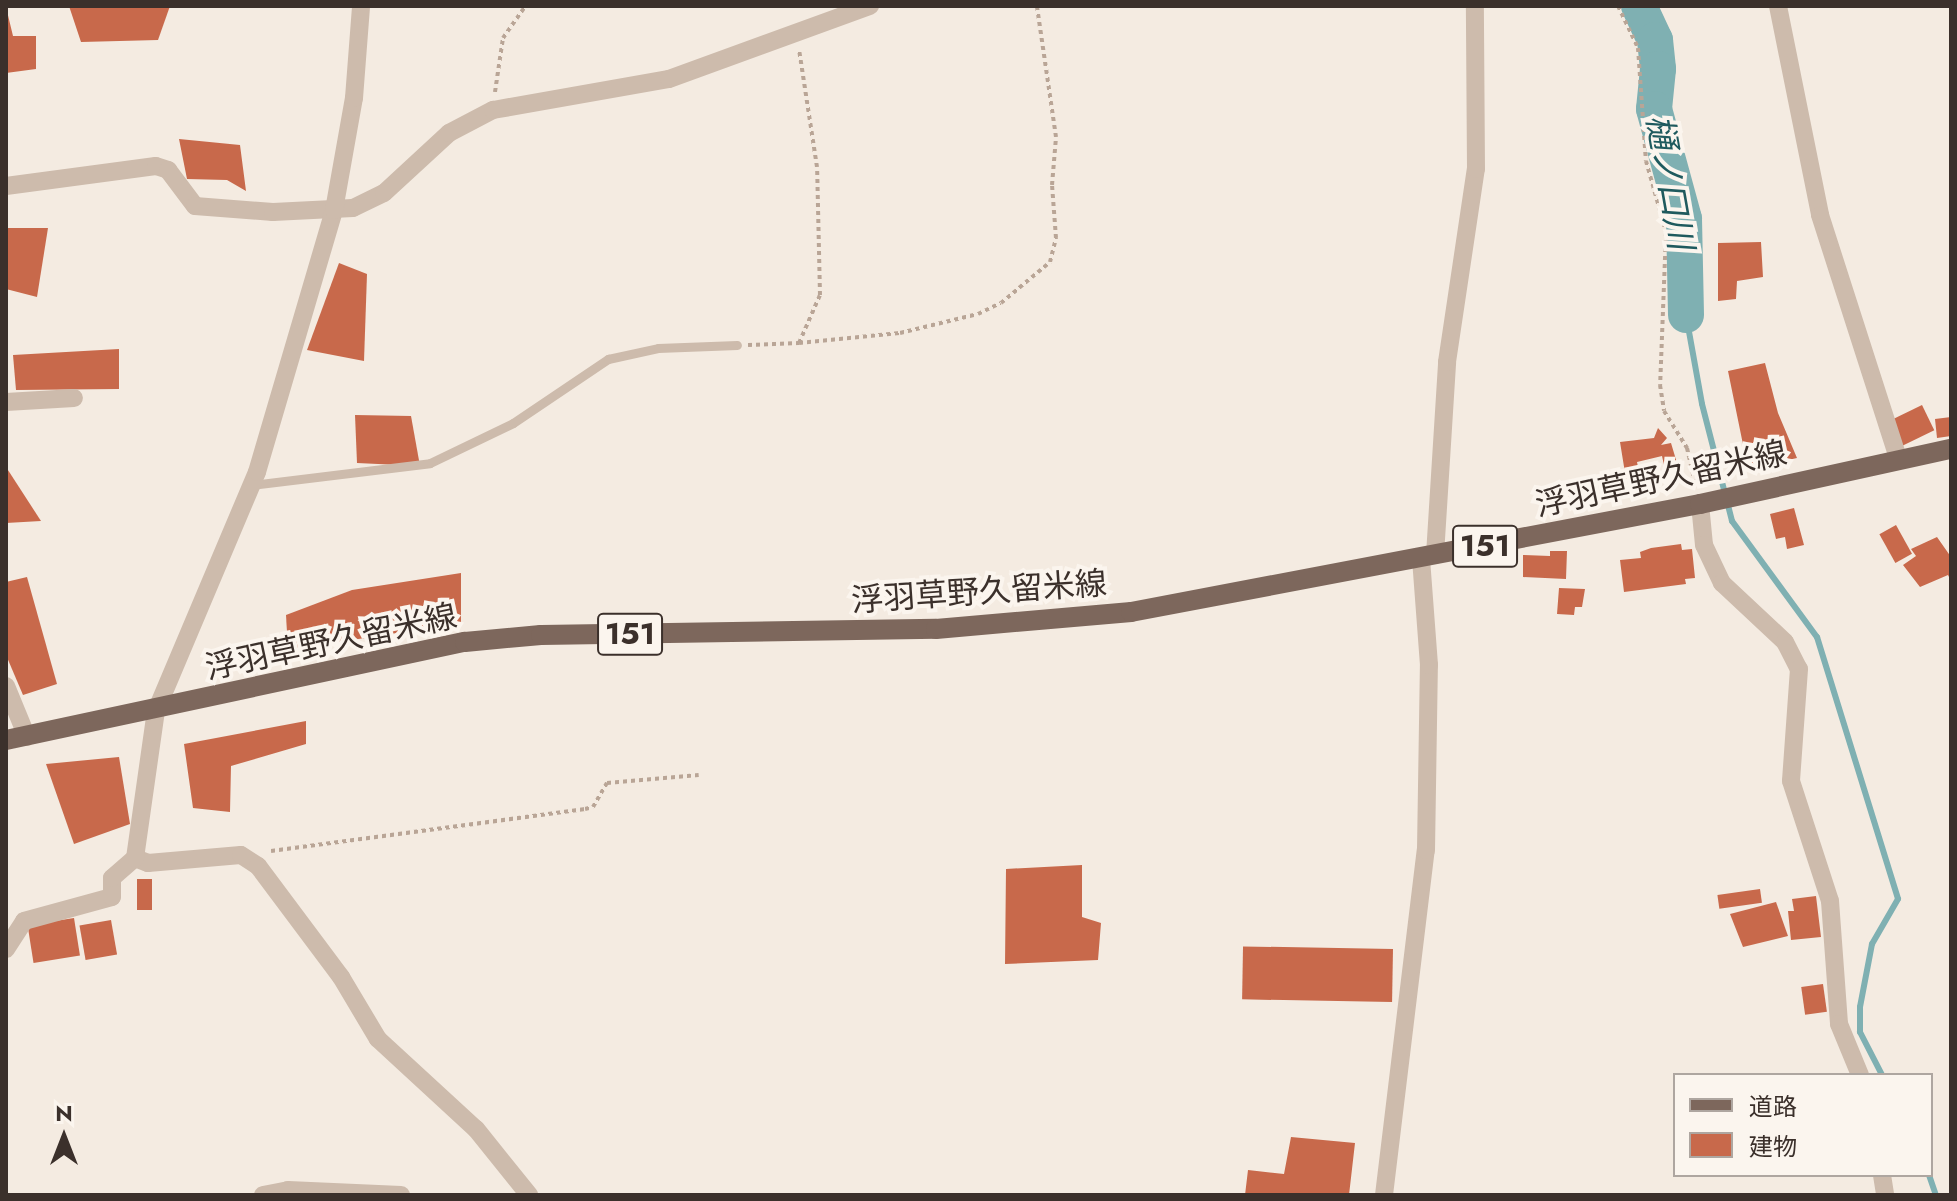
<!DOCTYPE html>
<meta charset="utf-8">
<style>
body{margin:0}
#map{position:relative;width:1957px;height:1201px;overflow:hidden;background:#f4ebe1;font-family:Jost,"Noto Sans JP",sans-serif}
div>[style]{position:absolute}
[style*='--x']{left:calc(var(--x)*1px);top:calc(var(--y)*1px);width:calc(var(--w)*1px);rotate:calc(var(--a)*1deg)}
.stream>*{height:6px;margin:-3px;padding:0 3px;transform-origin:3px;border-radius:3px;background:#7fb0b2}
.river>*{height:36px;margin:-18px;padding:0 18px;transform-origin:18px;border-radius:18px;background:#7fb0b2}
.building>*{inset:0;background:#c8694b;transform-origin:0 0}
.path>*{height:4px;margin-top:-2px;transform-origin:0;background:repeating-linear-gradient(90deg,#b9a596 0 4px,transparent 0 8px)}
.service>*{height:9px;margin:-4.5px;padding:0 4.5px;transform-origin:4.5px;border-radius:4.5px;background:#cdbbac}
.minor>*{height:18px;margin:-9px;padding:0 9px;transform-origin:9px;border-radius:9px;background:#cdbbac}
.primary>*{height:20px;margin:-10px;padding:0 10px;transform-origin:10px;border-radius:10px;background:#7d675c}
span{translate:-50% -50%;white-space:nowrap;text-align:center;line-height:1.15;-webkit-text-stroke:8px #fbf5ee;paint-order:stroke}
.shield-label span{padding:2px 6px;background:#fbf5ee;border:2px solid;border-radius:6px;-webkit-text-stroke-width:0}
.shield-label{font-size:30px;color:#3b302b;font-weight:700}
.street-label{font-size:32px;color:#3b302b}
.water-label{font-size:34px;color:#1f5a5e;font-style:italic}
.frame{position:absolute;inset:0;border:8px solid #3b302b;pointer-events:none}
.legend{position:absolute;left:1673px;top:1073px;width:260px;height:104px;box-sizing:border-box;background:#fbf5ee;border:2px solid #aea6a0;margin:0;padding:10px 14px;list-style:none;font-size:24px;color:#3b302b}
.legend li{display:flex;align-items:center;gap:16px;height:40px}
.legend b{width:40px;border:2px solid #aea6a0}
.north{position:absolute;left:24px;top:1097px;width:80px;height:80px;-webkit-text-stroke:6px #fbf5ee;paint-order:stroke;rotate:0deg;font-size:22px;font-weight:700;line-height:32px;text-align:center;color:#3b302b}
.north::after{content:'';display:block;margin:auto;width:28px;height:36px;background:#3b302b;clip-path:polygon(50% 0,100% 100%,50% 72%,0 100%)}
</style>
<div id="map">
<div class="stream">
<div style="--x:1686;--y:315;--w:90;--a:79.8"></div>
<div style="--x:1702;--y:404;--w:121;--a:75.6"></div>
<div style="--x:1732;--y:521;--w:144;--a:53.8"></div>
<div style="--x:1817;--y:637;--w:274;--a:72.8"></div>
<div style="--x:1898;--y:899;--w:52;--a:120"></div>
<div style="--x:1872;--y:944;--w:64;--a:100.8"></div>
<div style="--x:1860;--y:1007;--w:25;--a:90"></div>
<div style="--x:1860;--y:1032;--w:48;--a:62.9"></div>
<div style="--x:1929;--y:1175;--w:21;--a:71"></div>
</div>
<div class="river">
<div style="--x:1639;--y:6;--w:38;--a:65"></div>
<div style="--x:1655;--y:40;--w:29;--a:84"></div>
<div style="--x:1658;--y:69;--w:40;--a:95.7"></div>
<div style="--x:1654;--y:109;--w:114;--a:74.7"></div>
<div style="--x:1684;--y:219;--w:96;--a:88.8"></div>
</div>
<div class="building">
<div style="clip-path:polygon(69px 6px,170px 6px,158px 40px,81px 42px)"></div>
<div style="clip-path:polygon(6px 7px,13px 36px,36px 36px,36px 69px,6px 73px)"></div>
<div style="clip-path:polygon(179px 139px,240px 145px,246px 191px,227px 180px,187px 179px)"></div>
<div style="clip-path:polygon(6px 228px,48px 228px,37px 297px,6px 289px)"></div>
<div style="clip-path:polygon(1761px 242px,1763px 277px,1737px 281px,1736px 299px,1718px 301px,1718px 243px)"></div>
<div style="clip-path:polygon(339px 263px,367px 274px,364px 361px,307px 350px)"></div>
<div style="clip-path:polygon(119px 349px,119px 389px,16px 390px,13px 355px)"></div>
<div style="clip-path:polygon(1765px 363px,1778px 413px,1797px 458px,1748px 469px,1728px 371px)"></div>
<div style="left:1922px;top:405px;width:28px;height:36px;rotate:64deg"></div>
<div style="clip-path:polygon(355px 415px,411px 416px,420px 466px,357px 463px)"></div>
<div style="clip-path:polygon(1951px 417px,1951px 436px,1937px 438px,1935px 419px)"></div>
<div style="clip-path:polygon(1658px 428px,1667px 438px,1661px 445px,1671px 443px,1677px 463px,1664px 465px,1662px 456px,1637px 462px,1640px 477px,1626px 479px,1620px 442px,1654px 438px)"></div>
<div style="clip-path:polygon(6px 467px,41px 521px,6px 523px)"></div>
<div style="clip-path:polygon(1794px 508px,1804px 545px,1787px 549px,1785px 537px,1776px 539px,1770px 514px)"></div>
<div style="left:1896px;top:525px;width:33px;height:19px;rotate:61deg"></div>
<div style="clip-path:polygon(1937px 537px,1951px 557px,1951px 581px,1948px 575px,1920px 587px,1903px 565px,1916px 556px,1911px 549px)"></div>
<div style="clip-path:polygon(1681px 544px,1682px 550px,1692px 549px,1695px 578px,1685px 579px,1686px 584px,1624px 592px,1620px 560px,1641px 558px,1640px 552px,1651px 548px)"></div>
<div style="clip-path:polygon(1550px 551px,1567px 551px,1566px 579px,1523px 577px,1523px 555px,1550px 556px)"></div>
<div style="clip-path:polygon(461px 573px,461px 623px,288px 650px,286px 615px,352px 590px)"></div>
<div style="clip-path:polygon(27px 577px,57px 684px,23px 695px,6px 655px,6px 582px)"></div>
<div style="clip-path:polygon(1559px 588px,1585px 589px,1582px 607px,1575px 607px,1574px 615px,1557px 614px)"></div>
<div style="clip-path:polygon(306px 721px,306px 744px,231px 766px,230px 812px,193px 808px,184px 744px)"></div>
<div style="clip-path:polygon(119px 757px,130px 824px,74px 844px,46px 764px)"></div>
<div style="clip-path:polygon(1082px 865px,1082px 917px,1101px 923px,1098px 960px,1005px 964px,1006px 869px)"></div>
<div style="left:137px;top:879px;width:15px;height:31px"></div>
<div style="left:1760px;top:889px;width:14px;height:43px;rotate:82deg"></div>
<div style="clip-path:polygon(1816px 896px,1821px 937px,1791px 940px,1788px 911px,1794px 911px,1792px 899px)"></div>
<div style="clip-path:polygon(1776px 902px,1788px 936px,1743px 947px,1730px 914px)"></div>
<div style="left:74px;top:918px;width:38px;height:47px;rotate:81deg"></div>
<div style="left:111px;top:920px;width:35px;height:32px;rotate:80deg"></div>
<div style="left:1393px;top:949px;width:53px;height:150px;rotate:91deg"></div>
<div style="left:1823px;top:984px;width:28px;height:22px;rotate:82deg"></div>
<div style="clip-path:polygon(1291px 1137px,1355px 1143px,1349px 1195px,1245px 1195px,1248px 1170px,1284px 1174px)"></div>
</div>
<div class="path">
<div style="--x:1618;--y:6;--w:47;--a:64.5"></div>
<div style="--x:1638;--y:48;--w:113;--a:86"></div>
<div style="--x:1646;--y:161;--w:74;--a:74.3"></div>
<div style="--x:1666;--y:232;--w:153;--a:92.2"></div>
<div style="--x:1660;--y:385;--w:26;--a:81"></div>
<div style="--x:1664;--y:411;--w:44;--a:58.1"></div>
<div style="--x:1687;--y:448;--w:40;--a:77"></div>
<div style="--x:495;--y:92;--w:55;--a:-81.6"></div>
<div style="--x:503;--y:38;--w:39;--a:-55"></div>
<div style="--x:799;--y:343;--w:101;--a:-5.7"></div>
<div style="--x:900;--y:333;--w:80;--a:-13.7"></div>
<div style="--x:978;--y:314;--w:25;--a:-26"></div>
<div style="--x:1001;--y:303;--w:64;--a:-39.9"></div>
<div style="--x:1050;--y:262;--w:25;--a:-76"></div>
<div style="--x:1056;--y:238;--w:53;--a:-94.3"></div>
<div style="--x:1052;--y:185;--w:48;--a:-85.2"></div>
<div style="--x:1056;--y:137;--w:132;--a:-98.3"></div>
<div style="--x:748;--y:345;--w:51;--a:-2.2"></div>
<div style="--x:799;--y:343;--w:52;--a:-66.4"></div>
<div style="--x:820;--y:295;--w:128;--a:-91.3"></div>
<div style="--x:817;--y:167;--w:119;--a:-98.7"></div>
<div style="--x:271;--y:851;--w:317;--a:-7.6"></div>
<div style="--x:585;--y:809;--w:8;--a:-14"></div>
<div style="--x:593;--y:807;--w:28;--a:-60"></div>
<div style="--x:607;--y:783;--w:92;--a:-5"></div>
</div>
<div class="service">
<div style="--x:252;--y:485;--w:179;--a:-7"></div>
<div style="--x:430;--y:463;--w:92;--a:-25.7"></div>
<div style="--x:513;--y:423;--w:115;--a:-34"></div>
<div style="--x:608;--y:359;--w:51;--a:-12.4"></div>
<div style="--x:658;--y:348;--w:79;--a:-2.2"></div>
</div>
<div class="minor">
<div style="--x:1778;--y:6;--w:213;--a:78.6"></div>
<div style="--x:1820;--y:215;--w:255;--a:72.2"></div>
<div style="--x:6;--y:186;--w:151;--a:-7.6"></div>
<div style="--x:156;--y:166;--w:13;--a:18"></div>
<div style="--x:168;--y:170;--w:45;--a:53.1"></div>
<div style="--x:195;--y:206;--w:78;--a:4.4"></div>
<div style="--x:273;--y:212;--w:80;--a:-2.9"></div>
<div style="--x:353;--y:208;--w:34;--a:-26"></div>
<div style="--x:384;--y:193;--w:88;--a:-42.7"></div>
<div style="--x:449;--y:133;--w:50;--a:-27.6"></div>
<div style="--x:493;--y:110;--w:179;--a:-10"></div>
<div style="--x:669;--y:79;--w:214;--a:-20"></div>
<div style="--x:6;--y:402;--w:68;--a:-3.4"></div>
<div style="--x:1700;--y:504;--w:41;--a:84.4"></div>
<div style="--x:1704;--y:545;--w:42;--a:64.7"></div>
<div style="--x:1722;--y:583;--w:86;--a:43.1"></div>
<div style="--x:1785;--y:642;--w:30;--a:63"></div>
<div style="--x:1799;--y:669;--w:112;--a:94.1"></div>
<div style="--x:1791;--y:781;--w:126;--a:72"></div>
<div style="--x:1830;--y:901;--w:123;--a:85.8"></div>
<div style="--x:1839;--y:1024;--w:55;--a:67.6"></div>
<div style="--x:1435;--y:555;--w:193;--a:-86.4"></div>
<div style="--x:1447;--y:362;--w:195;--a:-81.5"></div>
<div style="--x:1476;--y:169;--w:163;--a:-90.4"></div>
<div style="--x:6;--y:686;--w:55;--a:67.6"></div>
<div style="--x:135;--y:858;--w:14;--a:21"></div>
<div style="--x:148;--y:863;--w:93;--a:-4.9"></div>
<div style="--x:241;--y:855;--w:20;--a:33"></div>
<div style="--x:258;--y:866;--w:139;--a:53.2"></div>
<div style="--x:341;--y:977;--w:72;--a:59.2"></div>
<div style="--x:378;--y:1039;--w:133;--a:42.6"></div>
<div style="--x:476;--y:1129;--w:85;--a:51.2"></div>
<div style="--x:6;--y:949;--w:33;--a:-57"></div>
<div style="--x:24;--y:921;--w:91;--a:-15.3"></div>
<div style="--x:112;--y:897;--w:19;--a:-90"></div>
<div style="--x:112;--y:878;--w:30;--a:-41"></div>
<div style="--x:135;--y:858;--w:148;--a:-81.9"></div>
<div style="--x:156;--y:711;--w:259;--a:-67.1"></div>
<div style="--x:257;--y:472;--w:273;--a:-73.6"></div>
<div style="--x:334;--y:210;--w:114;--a:-79.9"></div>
<div style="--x:354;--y:98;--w:92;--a:-85.6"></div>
<div style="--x:1882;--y:1175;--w:20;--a:81"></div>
<div style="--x:263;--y:1195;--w:25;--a:-11"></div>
<div style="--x:288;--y:1190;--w:113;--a:2.5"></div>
<div style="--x:1384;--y:1195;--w:348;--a:-83.1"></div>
<div style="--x:1426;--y:850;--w:185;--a:-89.1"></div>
<div style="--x:1429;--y:665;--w:107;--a:-94.3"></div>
</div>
<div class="primary">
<div style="--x:6;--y:740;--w:469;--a:-12.1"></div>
<div style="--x:465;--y:642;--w:76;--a:-5.3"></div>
<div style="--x:541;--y:635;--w:395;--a:-0.9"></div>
<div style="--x:936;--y:629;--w:196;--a:-5"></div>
<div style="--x:1131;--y:612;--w:579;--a:-10.75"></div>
<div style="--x:1700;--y:504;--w:257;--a:-12.4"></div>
</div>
<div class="shield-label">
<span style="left:1485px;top:546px">151</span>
<span style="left:630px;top:634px">151</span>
</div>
<div class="street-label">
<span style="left:1661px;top:479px;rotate:-12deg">浮羽草野久留米線</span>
<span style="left:979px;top:592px;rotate:-4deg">浮羽草野久留米線</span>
<span style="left:331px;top:642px;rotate:-12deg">浮羽草野久留米線</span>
</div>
<div class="water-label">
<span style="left:1670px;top:182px;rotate:80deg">樋ノ口川</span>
</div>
<div class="frame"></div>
<ul class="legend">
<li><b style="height:10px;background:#7d675c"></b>道路</li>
<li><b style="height:22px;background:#c8694b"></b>建物</li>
</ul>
<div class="north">N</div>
</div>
